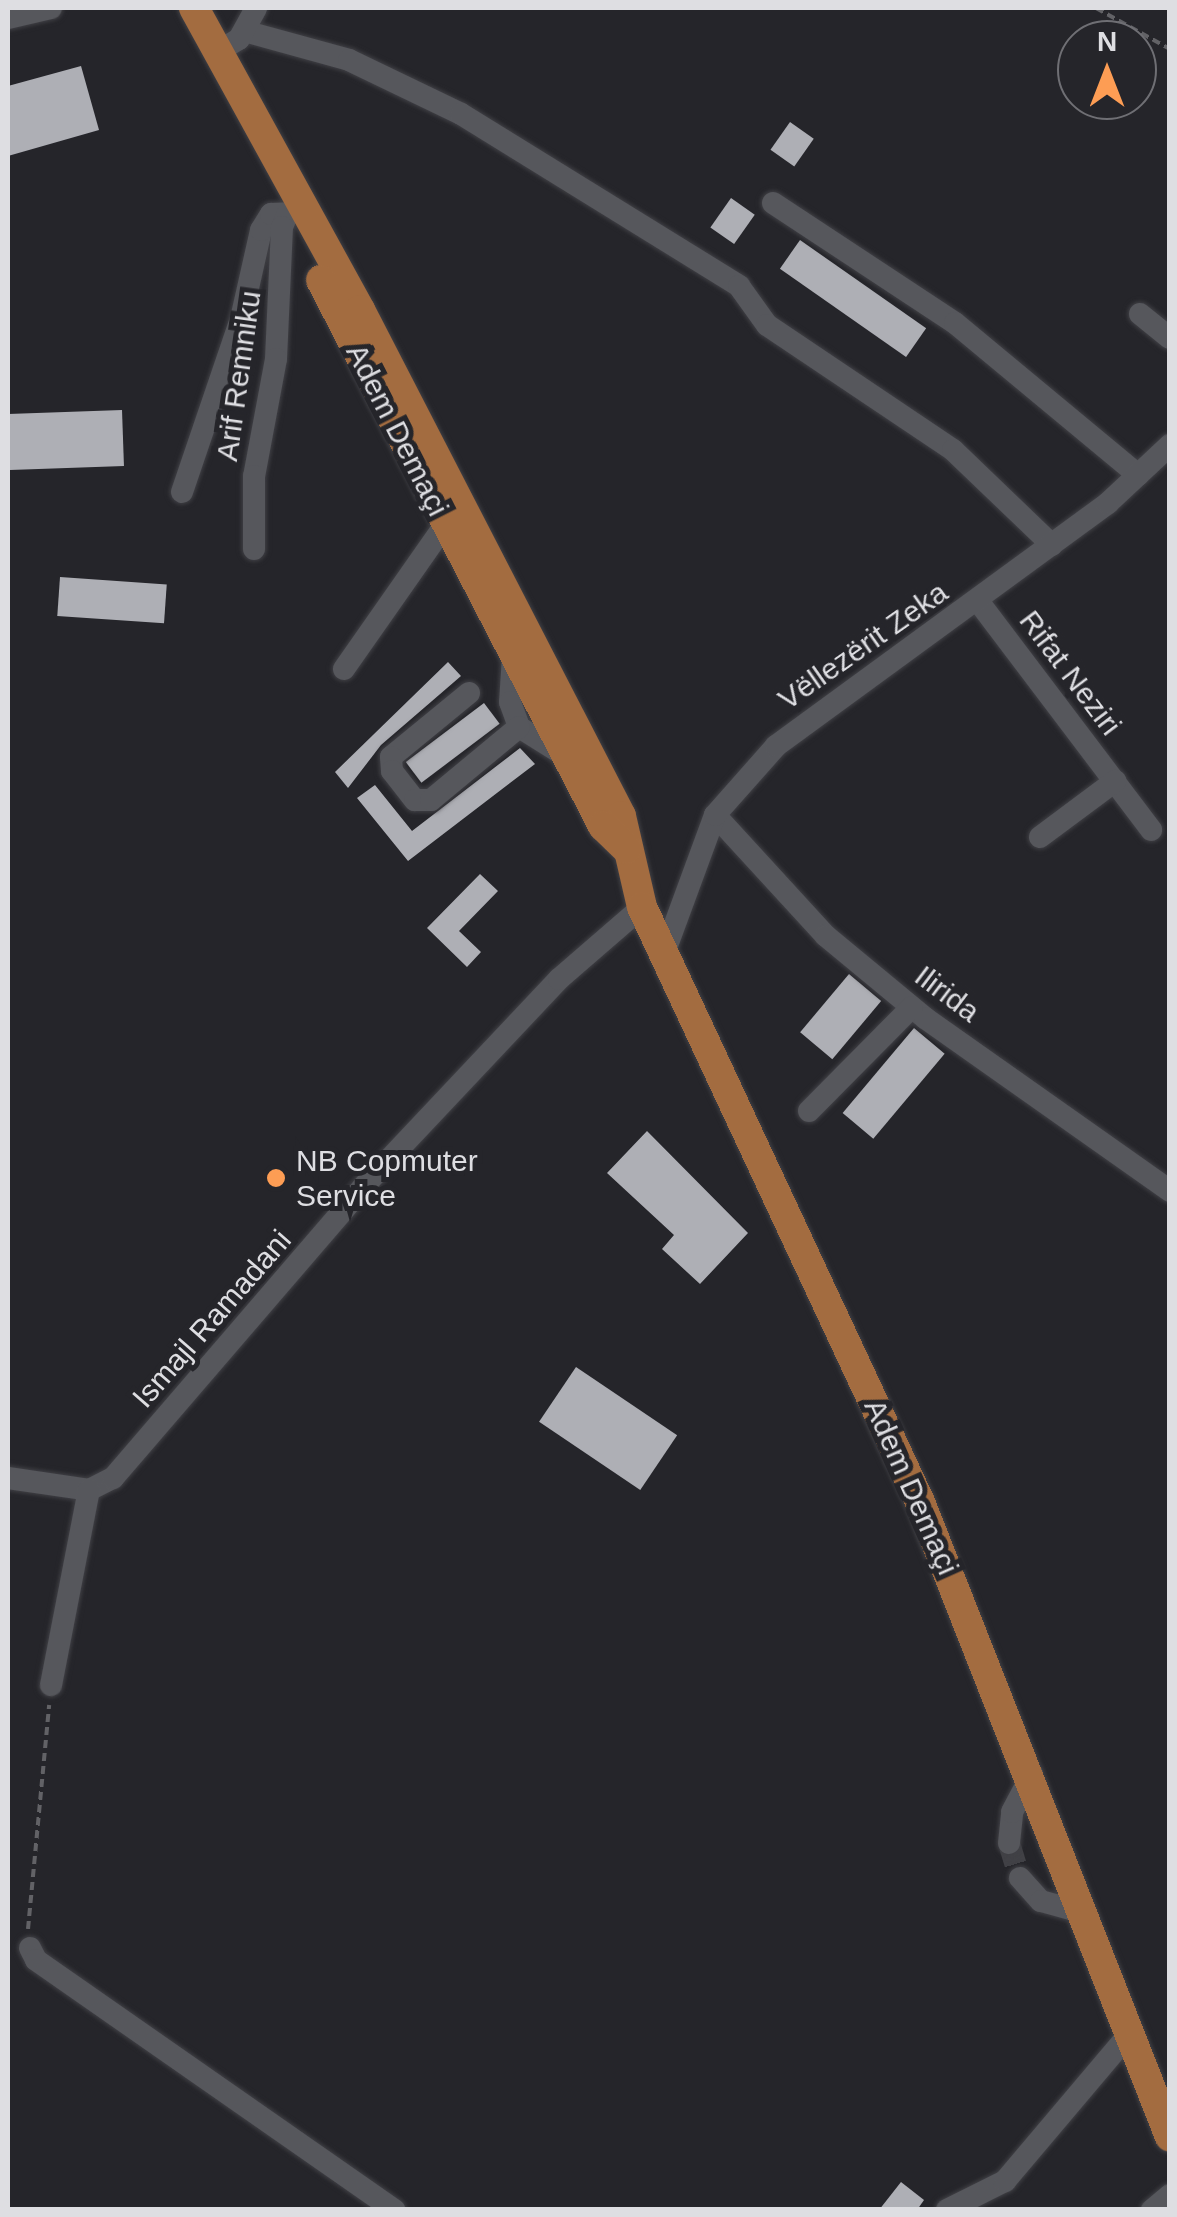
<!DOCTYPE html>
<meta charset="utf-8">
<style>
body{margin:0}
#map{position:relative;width:1177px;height:2217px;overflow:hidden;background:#25252a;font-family:Arial,sans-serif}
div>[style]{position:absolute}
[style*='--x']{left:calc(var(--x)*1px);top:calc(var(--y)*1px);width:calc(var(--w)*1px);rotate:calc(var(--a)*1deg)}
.building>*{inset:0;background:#aeafb5;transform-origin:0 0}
.minor-tunnel>*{height:22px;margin-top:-11px;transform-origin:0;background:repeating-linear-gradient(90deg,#414146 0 22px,transparent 0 33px)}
.path>*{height:4px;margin-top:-2px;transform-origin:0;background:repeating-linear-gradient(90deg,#626266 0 8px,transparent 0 13px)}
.roads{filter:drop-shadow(0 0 2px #404045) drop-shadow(0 0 2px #404045)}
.minor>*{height:22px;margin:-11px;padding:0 11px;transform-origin:11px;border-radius:11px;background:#56575c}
.major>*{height:30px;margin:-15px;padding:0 15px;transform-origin:15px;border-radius:15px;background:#a36c40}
.dots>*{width:28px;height:28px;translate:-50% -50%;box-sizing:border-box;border:5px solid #25252a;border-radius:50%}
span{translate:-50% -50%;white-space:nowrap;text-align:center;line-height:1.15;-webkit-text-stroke:10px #25252a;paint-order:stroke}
.street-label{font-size:30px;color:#dedee2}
.poi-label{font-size:30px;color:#dedee2}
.left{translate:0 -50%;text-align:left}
.frame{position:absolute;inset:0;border:10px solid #dedee2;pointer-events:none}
.north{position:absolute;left:1057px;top:20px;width:100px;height:100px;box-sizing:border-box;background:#25252a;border:2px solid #6f6f74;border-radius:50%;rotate:0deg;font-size:28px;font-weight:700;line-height:40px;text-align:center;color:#dedee2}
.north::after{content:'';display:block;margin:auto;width:35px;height:45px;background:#fd9d54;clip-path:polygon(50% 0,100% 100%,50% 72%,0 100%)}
</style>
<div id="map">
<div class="building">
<div style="clip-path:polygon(81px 66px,99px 130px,8px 156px,8px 86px)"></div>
<div style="left:790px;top:122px;width:29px;height:34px;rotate:35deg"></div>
<div style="left:731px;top:198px;width:29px;height:36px;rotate:35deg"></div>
<div style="left:800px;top:240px;width:154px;height:35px;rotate:35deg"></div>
<div style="left:122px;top:410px;width:56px;height:114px;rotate:88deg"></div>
<div style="left:60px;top:577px;width:107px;height:39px;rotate:4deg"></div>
<div style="clip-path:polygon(448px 662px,461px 676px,381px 745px,348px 788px,335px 772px)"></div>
<div style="left:484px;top:703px;width:26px;height:98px;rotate:53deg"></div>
<div style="clip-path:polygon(520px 748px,535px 764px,408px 861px,357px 798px,375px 785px,412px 831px)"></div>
<div style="clip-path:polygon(480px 874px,498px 891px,459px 931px,481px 952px,467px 967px,427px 928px)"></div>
<div style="left:849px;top:974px;width:42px;height:76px;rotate:40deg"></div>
<div style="left:914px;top:1028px;width:40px;height:111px;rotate:40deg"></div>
<div style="clip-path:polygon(647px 1131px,748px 1233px,700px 1284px,662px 1249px,674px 1235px,607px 1173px)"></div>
<div style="left:576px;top:1367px;width:122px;height:66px;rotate:34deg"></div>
<div style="clip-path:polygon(901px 2182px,924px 2200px,917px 2210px,879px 2210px)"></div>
</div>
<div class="minor-tunnel">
<div style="--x:1009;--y:1843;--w:37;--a:73"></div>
</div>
<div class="path">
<div style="--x:1096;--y:8;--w:85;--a:29"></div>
<div style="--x:28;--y:1929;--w:225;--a:-84.6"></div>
</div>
<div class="roads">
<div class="minor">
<div style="--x:8;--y:18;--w:44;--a:-13.1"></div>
<div style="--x:244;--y:31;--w:109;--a:15.4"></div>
<div style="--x:349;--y:60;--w:124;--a:25.7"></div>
<div style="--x:461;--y:114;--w:327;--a:31.7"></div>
<div style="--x:739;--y:286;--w:48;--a:54.3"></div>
<div style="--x:767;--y:325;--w:224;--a:33.9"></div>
<div style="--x:953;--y:450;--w:137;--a:43.8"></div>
<div style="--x:219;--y:51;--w:23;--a:-31"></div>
<div style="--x:239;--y:39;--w:35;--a:-61"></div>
<div style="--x:773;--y:203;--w:218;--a:33.4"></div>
<div style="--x:955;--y:323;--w:238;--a:39.7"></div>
<div style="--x:1140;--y:314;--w:38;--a:39"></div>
<div style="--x:182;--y:492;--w:183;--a:-71.2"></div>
<div style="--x:241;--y:319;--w:91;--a:-77.3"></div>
<div style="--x:261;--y:230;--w:19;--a:-58"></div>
<div style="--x:271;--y:214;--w:17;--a:-3"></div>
<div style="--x:288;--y:213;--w:15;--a:113"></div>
<div style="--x:282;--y:227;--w:132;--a:92.6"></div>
<div style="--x:276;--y:359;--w:119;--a:100.6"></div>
<div style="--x:254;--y:476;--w:73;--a:90"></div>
<div style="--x:978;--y:601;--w:287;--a:52.9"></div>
<div style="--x:513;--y:656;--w:46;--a:93.7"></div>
<div style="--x:510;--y:702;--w:27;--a:70"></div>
<div style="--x:519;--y:727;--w:57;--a:32"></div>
<div style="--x:344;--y:669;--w:176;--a:-55"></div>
<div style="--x:469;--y:693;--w:101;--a:140.6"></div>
<div style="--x:391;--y:757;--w:14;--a:86"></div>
<div style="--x:392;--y:771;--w:37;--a:52"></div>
<div style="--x:415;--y:800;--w:16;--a:0"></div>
<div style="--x:431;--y:800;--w:114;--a:-39.7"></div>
<div style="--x:715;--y:815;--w:164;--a:47.5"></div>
<div style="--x:826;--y:936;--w:129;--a:39.6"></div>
<div style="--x:925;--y:1018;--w:300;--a:35.2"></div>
<div style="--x:1040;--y:837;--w:94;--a:-36.7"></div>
<div style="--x:665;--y:951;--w:145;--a:-69.8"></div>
<div style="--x:715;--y:815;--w:92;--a:-48.5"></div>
<div style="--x:776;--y:746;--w:411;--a:-36.2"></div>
<div style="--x:1108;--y:503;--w:85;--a:-43.1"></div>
<div style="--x:809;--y:1111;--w:146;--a:-45.3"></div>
<div style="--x:8;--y:1478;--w:82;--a:8.4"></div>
<div style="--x:89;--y:1490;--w:27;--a:-27"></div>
<div style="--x:113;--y:1478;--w:385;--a:-49.3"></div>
<div style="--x:364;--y:1186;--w:284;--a:-46.7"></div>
<div style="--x:559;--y:979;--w:110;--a:-40.9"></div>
<div style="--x:51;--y:1685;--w:199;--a:-79"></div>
<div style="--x:1009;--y:1843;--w:31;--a:-84"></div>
<div style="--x:1012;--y:1812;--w:43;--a:-62.2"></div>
<div style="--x:1020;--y:1878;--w:31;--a:48"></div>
<div style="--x:1041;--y:1901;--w:46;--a:15.3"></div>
<div style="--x:30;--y:1948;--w:13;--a:63"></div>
<div style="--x:36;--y:1960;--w:437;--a:34.9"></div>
<div style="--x:947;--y:2210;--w:65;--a:-26.6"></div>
<div style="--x:1005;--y:2181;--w:195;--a:-49.8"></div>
<div style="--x:1152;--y:2210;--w:23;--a:-40"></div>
</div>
<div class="major">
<div style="--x:194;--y:8;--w:345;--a:61.2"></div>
<div style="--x:360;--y:310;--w:569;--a:62.71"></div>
<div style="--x:621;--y:816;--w:93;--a:77"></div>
<div style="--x:642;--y:907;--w:657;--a:64.96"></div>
<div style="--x:920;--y:1502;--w:682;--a:68.51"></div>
<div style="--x:321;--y:280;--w:615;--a:62.68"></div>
<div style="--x:603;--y:826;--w:33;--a:44"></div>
</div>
</div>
<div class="dots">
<div style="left:276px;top:1178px;background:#fd9d54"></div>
</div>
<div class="street-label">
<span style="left:239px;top:376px;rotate:-82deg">Arif Remniku</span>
<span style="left:397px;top:430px;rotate:63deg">Adem Demaçi</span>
<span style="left:863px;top:646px;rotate:-35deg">Vëllezërit Zeka</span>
<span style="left:1070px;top:673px;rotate:53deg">Rifat Neziri</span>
<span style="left:947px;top:994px;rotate:37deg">Ilirida</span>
<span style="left:212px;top:1319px;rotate:-49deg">Ismajl Ramadani</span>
<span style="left:911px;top:1487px;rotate:66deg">Adem Demaçi</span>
</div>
<div class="poi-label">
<span class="left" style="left:296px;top:1178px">NB Copmuter<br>Service</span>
</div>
<div class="frame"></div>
<div class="north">N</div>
</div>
